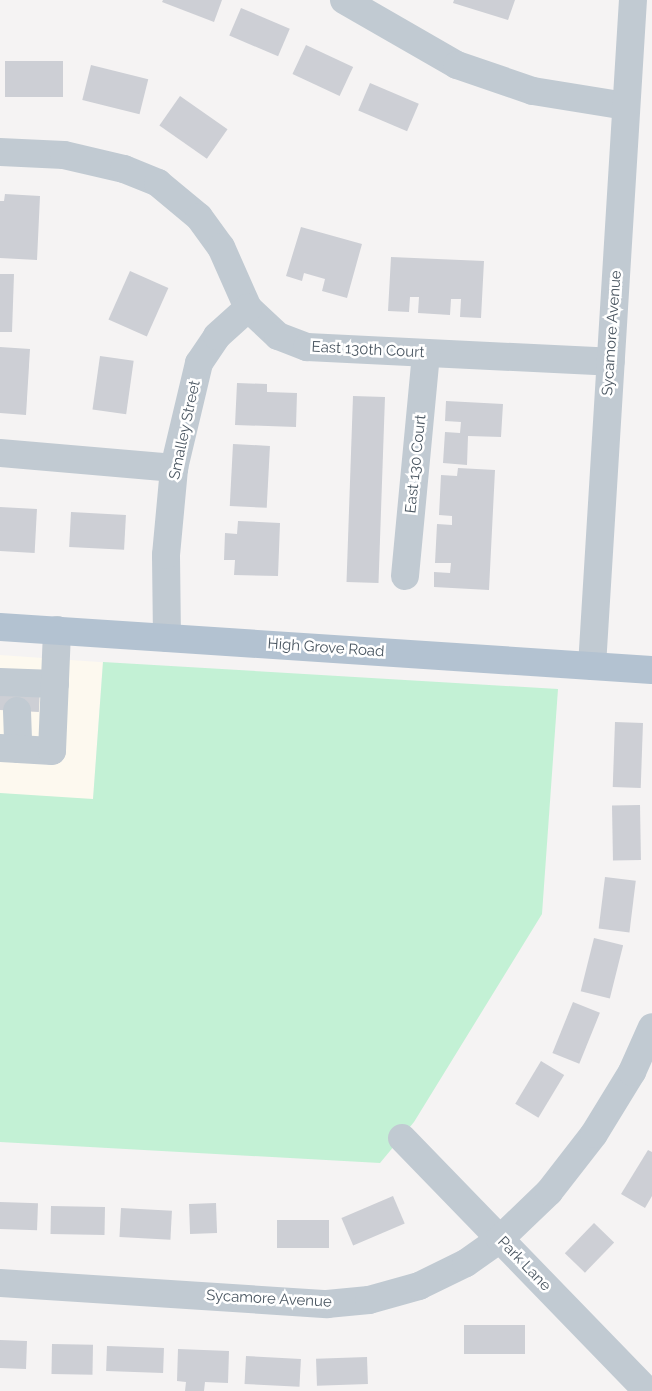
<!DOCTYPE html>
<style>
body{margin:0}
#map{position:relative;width:652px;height:1391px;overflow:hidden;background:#f5f3f3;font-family:Raleway,sans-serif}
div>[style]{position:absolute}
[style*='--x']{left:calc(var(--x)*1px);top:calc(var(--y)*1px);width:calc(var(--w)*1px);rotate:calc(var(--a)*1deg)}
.commercial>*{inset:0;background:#fdf9ef;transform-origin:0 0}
.green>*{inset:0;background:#c3f1d5}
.building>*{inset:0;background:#cdcfd5;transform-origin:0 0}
.minor>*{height:28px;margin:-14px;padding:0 14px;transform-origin:14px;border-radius:14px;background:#c1cad2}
.major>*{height:28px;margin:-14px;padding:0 14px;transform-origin:14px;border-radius:14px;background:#b3c2d1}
span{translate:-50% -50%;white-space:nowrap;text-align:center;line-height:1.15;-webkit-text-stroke:5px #fff;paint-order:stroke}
.street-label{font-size:15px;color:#4a5661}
</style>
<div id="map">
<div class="commercial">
<div style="left:0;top:655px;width:103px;height:138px;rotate:4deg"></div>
</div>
<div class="green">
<div style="clip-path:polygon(103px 662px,558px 689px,542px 914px,414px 1122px,380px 1163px,0 1142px,0 793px,93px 799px)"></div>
</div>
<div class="building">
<div style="clip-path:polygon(163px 0,222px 0,214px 22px,162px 2px)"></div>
<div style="clip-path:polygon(454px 0,515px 0,508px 20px,453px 3px)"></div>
<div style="left:241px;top:8px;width:53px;height:30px;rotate:23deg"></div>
<div style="left:306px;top:45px;width:52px;height:32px;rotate:25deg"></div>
<div style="left:5px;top:61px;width:58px;height:36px"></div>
<div style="left:91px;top:65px;width:59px;height:36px;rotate:14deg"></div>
<div style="left:370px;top:83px;width:53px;height:30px;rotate:23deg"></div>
<div style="left:180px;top:96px;width:58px;height:36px;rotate:35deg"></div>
<div style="clip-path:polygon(5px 194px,40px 196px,37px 260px,0 258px,0 201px,4px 201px)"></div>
<div style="clip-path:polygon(301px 227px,362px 244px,347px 298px,322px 291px,325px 279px,304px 273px,302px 281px,286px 276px)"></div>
<div style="clip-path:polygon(391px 257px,484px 261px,481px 318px,460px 317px,461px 299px,451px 299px,450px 315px,418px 313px,419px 297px,410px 297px,409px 312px,388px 311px)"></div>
<div style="left:130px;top:271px;width:42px;height:53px;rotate:24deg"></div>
<div style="clip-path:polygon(0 274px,14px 274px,12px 332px,0 332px)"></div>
<div style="clip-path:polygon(0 347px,30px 349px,26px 415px,0 413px)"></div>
<div style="left:100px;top:356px;width:34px;height:54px;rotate:8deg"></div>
<div style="clip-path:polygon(237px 383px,267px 384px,267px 392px,297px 393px,296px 427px,235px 425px)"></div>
<div style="left:353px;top:396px;width:32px;height:186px;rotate:2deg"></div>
<div style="clip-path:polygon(446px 401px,503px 404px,501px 437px,468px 436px,467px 465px,443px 463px,445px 432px,460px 433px,461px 422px,445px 421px)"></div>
<div style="left:233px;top:444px;width:37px;height:62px;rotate:3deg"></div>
<div style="clip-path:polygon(458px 468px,495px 470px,489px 590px,434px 587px,434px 572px,450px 573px,451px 563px,435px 563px,437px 524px,452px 525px,452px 516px,439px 515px,441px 475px,457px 476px)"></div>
<div style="left:0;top:507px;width:37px;height:44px;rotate:3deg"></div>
<div style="left:71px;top:512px;width:55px;height:35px;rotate:3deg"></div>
<div style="clip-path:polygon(238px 521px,280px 523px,278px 576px,234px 575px,235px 560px,224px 560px,225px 533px,237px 534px)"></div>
<div style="left:0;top:689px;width:40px;height:21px;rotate:3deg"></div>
<div style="left:615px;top:722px;width:28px;height:65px;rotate:2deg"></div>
<div style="left:640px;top:805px;width:55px;height:28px;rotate:89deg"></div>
<div style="left:605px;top:877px;width:31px;height:52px;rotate:7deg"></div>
<div style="left:594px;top:938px;width:30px;height:55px;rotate:14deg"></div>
<div style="left:573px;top:1002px;width:29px;height:55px;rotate:22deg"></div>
<div style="left:541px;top:1061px;width:27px;height:50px;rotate:31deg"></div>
<div style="clip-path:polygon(648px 1150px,652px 1152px,652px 1196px,645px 1208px,621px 1194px)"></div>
<div style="left:393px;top:1196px;width:30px;height:56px;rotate:67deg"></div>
<div style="left:0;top:1202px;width:38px;height:27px;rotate:2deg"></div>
<div style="left:216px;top:1203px;width:30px;height:27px;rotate:88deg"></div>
<div style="left:51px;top:1206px;width:54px;height:28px;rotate:1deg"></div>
<div style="left:121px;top:1208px;width:51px;height:29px;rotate:3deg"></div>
<div style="left:329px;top:1220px;width:28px;height:52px;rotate:90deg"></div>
<div style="left:594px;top:1223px;width:28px;height:42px;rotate:44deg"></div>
<div style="left:464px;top:1325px;width:61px;height:29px"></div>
<div style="left:0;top:1340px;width:27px;height:28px;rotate:2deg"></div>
<div style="left:52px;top:1344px;width:41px;height:30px;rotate:1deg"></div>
<div style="left:107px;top:1346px;width:57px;height:25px;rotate:2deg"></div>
<div style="clip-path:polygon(178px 1349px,229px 1351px,228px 1383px,205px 1382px,204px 1391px,185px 1391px,186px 1382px,177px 1381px)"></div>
<div style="left:246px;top:1356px;width:55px;height:28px;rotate:3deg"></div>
<div style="left:367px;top:1357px;width:27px;height:51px;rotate:88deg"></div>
</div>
<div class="minor">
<div style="--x:344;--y:0;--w:130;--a:29.9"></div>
<div style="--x:457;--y:65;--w:80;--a:18.9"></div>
<div style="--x:533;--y:91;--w:94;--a:9.2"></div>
<div style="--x:0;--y:152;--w:64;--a:2.7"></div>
<div style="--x:64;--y:155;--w:62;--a:13.1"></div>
<div style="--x:124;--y:169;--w:37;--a:22"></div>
<div style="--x:158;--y:183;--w:53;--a:39.7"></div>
<div style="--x:199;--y:217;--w:37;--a:54"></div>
<div style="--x:221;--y:247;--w:67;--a:66.1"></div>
<div style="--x:248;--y:308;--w:41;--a:43"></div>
<div style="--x:278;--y:336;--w:31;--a:21"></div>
<div style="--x:307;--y:347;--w:304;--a:2.8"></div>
<div style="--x:0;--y:453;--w:175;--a:4.9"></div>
<div style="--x:405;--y:576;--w:224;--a:-84.6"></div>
<div style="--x:167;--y:638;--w:83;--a:-90.7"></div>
<div style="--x:166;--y:555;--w:87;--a:-84.7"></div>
<div style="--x:174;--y:468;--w:108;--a:-76.6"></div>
<div style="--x:199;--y:363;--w:32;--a:-56"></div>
<div style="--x:217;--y:336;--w:42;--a:-42.1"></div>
<div style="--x:592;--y:666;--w:667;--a:-86.48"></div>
<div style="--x:0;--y:682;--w:55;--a:2.1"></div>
<div style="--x:17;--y:711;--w:38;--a:88"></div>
<div style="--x:0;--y:748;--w:52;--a:3.3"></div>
<div style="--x:52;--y:751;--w:121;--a:-87.6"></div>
<div style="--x:402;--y:1138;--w:352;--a:45.9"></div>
<div style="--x:0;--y:1283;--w:328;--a:3.7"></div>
<div style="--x:327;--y:1304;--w:42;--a:-5.4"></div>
<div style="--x:369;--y:1300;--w:52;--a:-15.6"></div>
<div style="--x:419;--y:1286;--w:52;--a:-26.1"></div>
<div style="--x:466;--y:1263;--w:42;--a:-35.2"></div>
<div style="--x:500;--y:1239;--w:68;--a:-43.8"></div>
<div style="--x:549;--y:1192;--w:73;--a:-52.2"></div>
<div style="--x:594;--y:1134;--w:73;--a:-58.5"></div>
<div style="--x:632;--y:1072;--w:49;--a:-66"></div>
</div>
<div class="major">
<div style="--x:0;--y:627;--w:653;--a:3.77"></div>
</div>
<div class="street-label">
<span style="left:612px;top:333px;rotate:-86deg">Sycamore Avenue</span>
<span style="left:368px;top:350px;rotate:3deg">East 130th Court</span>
<span style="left:185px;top:430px;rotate:-78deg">Smalley Street</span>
<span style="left:416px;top:464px;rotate:-84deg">East 130 Court</span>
<span style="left:326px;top:648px;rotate:4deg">High Grove Road</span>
<span style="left:524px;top:1264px;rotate:46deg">Park Lane</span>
<span style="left:269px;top:1299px;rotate:3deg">Sycamore Avenue</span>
</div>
</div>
